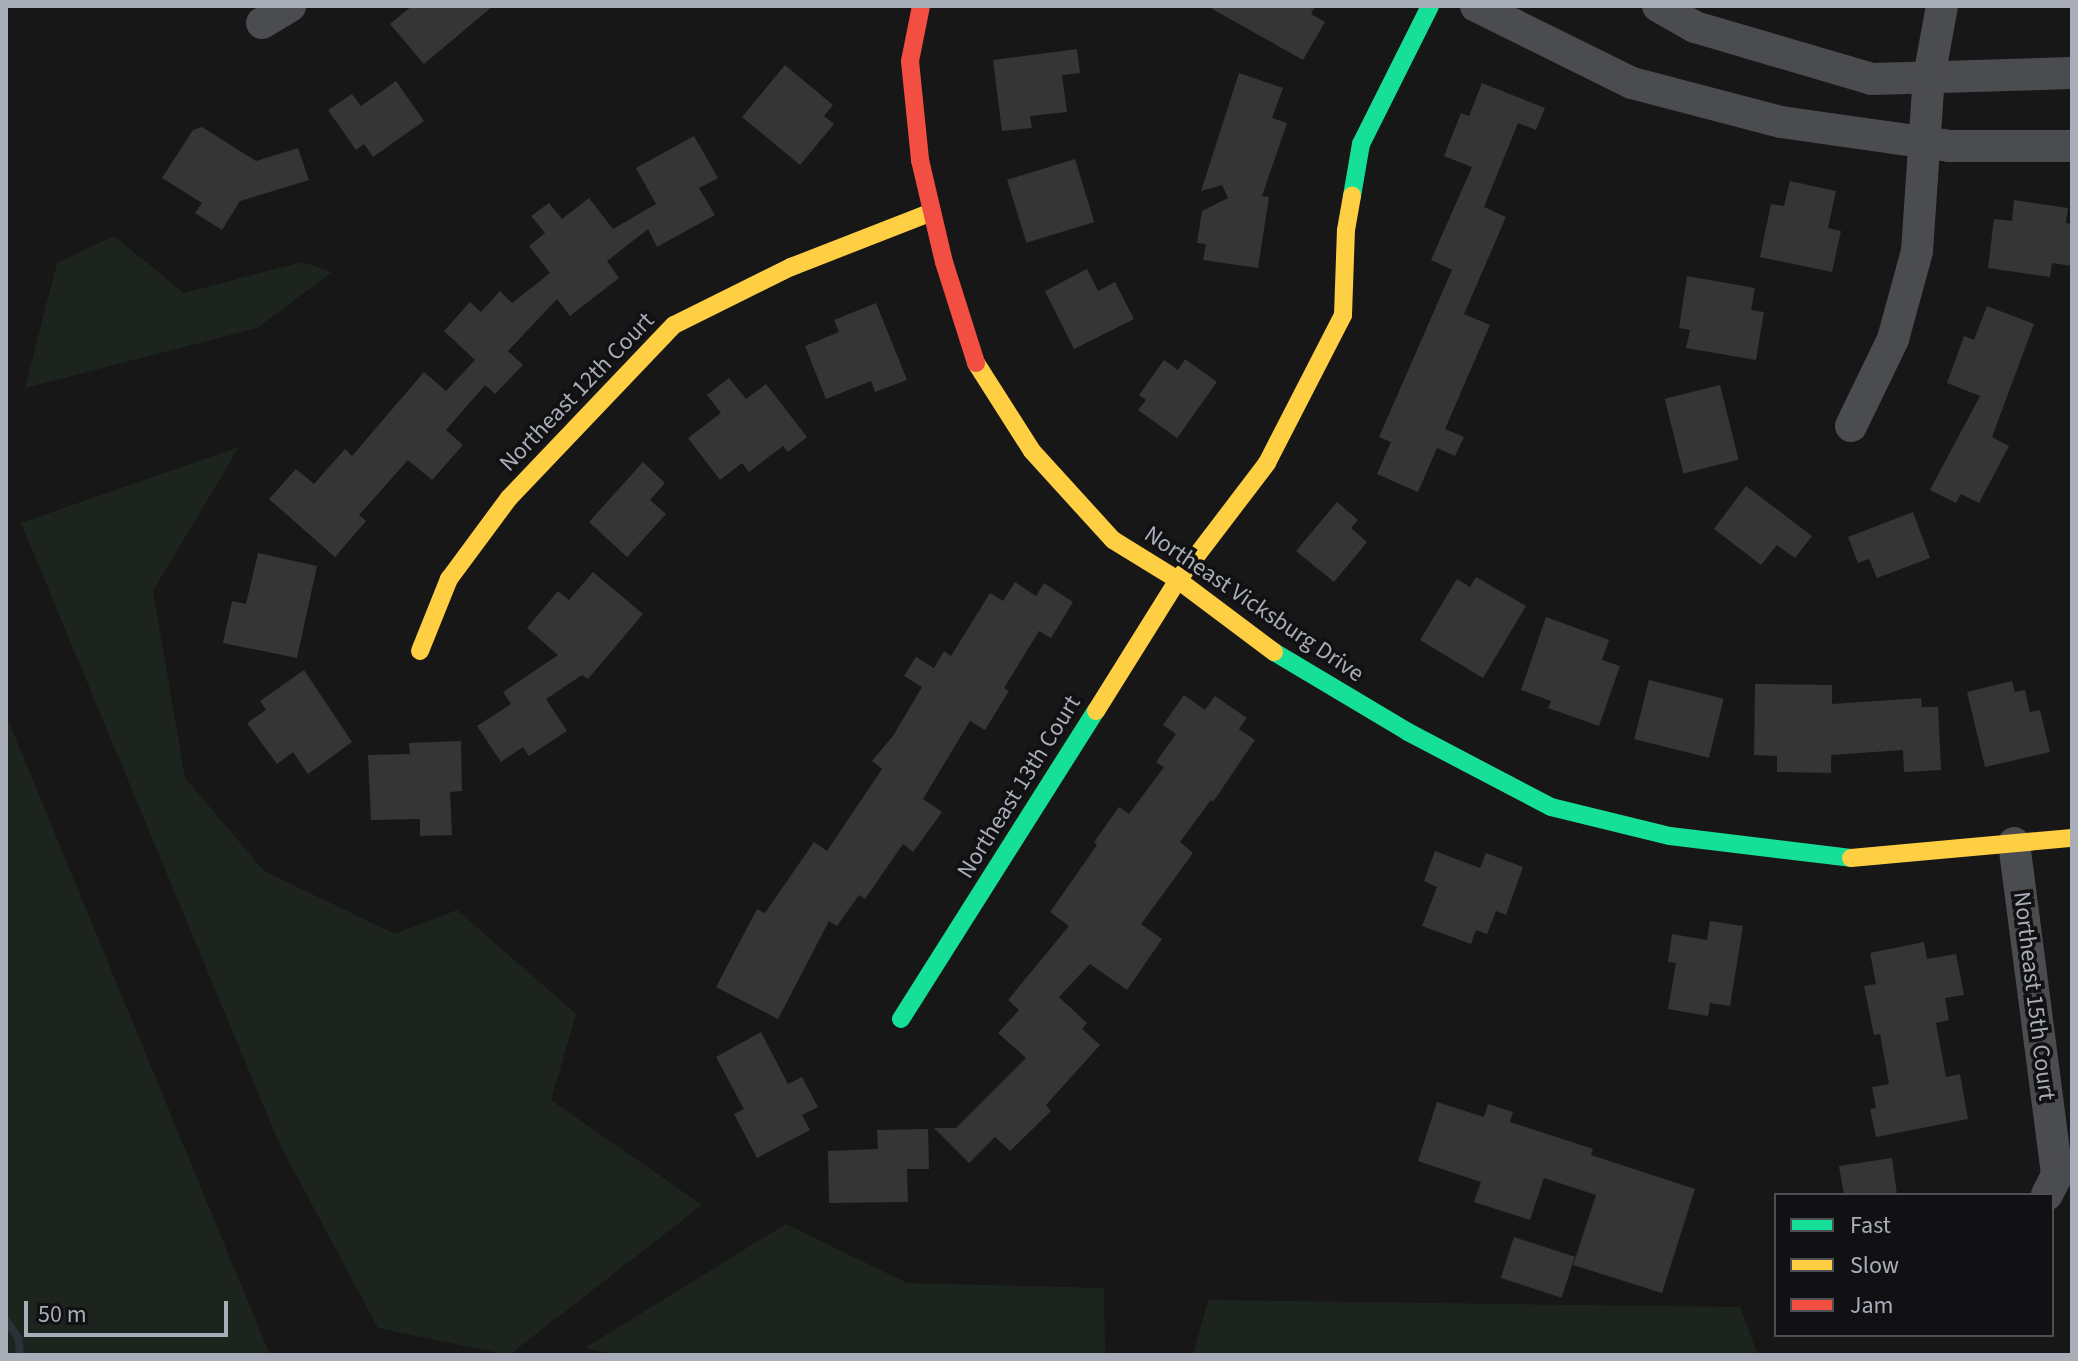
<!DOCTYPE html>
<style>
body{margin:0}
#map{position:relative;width:2078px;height:1361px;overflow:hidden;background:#171717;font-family:"Source Sans 3",sans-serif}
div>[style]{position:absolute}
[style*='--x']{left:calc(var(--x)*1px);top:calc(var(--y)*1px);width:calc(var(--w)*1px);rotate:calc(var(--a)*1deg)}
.green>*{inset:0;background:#1d241e}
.stream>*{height:8px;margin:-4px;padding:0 4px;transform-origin:4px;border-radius:4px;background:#2a3239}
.building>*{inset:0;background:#353536;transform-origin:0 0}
.street>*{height:32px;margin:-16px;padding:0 16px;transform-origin:16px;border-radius:16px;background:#4b4c50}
.fast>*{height:18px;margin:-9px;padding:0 9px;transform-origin:9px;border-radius:9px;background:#16e098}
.slow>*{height:18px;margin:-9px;padding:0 9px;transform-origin:9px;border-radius:9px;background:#ffcf43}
.jam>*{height:18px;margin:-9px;padding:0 9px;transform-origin:9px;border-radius:9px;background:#f24e42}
span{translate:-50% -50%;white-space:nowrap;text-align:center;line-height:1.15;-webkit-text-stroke:7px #111113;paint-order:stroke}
.street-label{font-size:24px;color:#a8adb8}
.frame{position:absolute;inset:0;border:8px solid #a8adb8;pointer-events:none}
.legend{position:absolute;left:1774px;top:1193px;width:280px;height:144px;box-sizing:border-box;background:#111113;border:2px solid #4d4f55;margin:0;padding:10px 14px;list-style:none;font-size:24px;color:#a8adb8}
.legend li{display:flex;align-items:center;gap:16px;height:40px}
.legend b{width:40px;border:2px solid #4d4f55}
.scale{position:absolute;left:24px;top:1301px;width:204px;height:36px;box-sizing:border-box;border:4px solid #a8adb8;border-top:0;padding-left:10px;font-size:24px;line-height:28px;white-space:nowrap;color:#a8adb8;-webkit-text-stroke:6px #111113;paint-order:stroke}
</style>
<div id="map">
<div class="green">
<div style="clip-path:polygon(114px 236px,184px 293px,302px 262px,332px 272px,257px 328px,25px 388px,57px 263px)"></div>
<div style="clip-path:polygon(239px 447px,153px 591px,185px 778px,264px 871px,395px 934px,457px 910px,576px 1014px,551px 1100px,702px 1205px,509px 1355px,378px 1328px,279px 1143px,21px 523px)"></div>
<div style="clip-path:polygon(6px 715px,270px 1355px,6px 1355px)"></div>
<div style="clip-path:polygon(786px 1224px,907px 1283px,1104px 1288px,1105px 1355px,615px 1355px,585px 1348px)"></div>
<div style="clip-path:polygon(1208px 1300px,1740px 1307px,1758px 1355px,1193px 1355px)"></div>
</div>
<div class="stream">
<div style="--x:6;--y:1320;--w:22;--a:56"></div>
<div style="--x:18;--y:1338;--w:17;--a:83"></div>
</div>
<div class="building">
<div style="clip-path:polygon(412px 6px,493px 6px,424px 64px,390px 24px)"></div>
<div style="clip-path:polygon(1207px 6px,1315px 6px,1311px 14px,1325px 22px,1303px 60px)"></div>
<div style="clip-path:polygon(1077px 49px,1080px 73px,1062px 75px,1067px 112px,1030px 116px,1032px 128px,1002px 131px,993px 60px)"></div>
<div style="clip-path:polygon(785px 65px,833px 105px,824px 116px,834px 124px,800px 165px,742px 117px)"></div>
<div style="clip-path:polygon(1239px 73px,1283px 88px,1272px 118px,1287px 123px,1262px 196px,1269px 197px,1258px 268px,1203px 260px,1206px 244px,1197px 243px,1202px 211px,1228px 198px,1222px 185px,1201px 191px)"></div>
<div style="clip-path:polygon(396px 81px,424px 121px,373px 157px,364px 144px,356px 150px,328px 110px,352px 94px,361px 106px)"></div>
<div style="clip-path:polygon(1482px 83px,1545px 108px,1536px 130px,1518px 123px,1484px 207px,1506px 217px,1464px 314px,1490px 325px,1445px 429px,1464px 437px,1455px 456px,1437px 448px,1418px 492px,1377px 474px,1391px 442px,1379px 437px,1452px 270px,1431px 260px,1472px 167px,1444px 156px,1461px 113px,1469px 116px)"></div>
<div style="clip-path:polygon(202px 127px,256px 161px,298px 148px,309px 180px,240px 201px,222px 230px,195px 213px,202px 203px,162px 178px,193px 130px)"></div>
<div style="clip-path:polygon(694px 136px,718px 178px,699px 188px,715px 215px,657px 247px,648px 229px,607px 261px,619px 278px,570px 316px,557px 299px,508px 351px,523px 365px,495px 394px,485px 385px,446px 430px,463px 445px,432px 480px,408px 460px,359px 515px,366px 521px,335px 557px,269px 499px,296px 469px,314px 484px,345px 449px,352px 456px,424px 372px,446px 391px,475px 360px,444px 331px,470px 302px,481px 312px,500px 291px,512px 303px,550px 273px,529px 246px,545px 233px,531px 216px,549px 203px,562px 219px,589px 198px,613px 229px,656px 204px,636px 168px)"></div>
<div style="left:1075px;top:159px;width:66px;height:71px;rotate:73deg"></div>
<div style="clip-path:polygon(1790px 181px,1836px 191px,1828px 228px,1841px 231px,1832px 272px,1760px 257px,1771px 204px,1784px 206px)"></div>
<div style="clip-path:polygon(2014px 200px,2068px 208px,2066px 223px,2072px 224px,2072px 266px,2052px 263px,2050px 277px,1988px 268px,1994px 219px,2012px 221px)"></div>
<div style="clip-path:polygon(1087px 269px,1098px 291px,1115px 282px,1134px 319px,1074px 349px,1045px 291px)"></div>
<div style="clip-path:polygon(1687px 276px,1755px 288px,1751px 310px,1764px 312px,1756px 360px,1686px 348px,1690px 330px,1679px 328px)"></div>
<div style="clip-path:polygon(876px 303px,907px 380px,875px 392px,871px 381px,826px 399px,805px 346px,839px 332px,834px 320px)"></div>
<div style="clip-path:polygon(1987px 306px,2034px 324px,1992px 437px,2009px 446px,1979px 503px,1961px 494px,1956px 503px,1930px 490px,1980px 396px,1947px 383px,1964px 336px,1974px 340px)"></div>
<div style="clip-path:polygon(1185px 359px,1217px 382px,1177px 438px,1138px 410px,1146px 400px,1139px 395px,1164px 360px,1178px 370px)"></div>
<div style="clip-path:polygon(729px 378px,746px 399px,766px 384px,807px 437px,788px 452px,783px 446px,749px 472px,742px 463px,720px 480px,688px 438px,721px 413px,707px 395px)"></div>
<div style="left:1720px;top:385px;width:77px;height:57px;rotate:76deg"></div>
<div style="clip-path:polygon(643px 462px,665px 483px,650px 500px,666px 514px,627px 557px,589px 522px)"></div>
<div style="clip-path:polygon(1746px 486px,1812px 536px,1795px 558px,1777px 545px,1761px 565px,1714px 529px)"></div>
<div style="clip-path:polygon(1337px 502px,1358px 520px,1351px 528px,1367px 542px,1334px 582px,1296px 551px)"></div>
<div style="clip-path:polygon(1913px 512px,1930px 558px,1877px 578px,1869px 559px,1858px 563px,1848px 537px)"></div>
<div style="clip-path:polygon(258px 553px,317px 566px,297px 658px,223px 643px,232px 601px,246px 604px)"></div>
<div style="clip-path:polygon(593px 572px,643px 614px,588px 679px,582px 675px,546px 699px,567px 731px,529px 756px,523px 747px,501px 762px,477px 726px,511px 704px,503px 692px,558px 655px,527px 628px,558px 591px,569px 600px)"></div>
<div style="clip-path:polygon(1476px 577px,1526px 606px,1483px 678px,1420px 640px,1457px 579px,1470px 587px)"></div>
<div style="clip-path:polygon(1015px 582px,1036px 596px,1044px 583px,1073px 602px,1051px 638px,1039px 631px,1004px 688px,1009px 691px,985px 730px,970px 721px,923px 799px,942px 812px,913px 852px,903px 844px,865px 899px,859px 895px,837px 926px,829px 921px,778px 1019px,716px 987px,757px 909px,765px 913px,814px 842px,827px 851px,882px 769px,872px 761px,893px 736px,922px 687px,904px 676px,916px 657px,934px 668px,944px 651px,951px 656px,990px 593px,1003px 601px)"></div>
<div style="clip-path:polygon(1546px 617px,1609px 640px,1602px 660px,1620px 666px,1599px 726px,1548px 708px,1551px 701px,1521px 690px)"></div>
<div style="clip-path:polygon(304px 670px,352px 742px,308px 774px,293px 752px,277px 764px,247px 723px,266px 710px,260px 701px)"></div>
<div style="left:1649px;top:680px;width:77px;height:61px;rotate:14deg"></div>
<div style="clip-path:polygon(2012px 681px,2015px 692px,2025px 690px,2030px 712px,2040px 710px,2050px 752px,1985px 767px,1967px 692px)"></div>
<div style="clip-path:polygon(1755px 684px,1832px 685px,1832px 704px,1921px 698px,1922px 707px,1938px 707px,1941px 770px,1904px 772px,1903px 750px,1831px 755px,1831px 773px,1777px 772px,1777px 756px,1754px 755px)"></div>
<div style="clip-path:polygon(1184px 695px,1205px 710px,1215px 696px,1247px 718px,1239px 729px,1255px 740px,1213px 802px,1211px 800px,1180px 842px,1193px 853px,1141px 924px,1162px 939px,1127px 990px,1090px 964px,1059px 997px,1087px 1023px,1082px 1029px,1100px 1045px,1046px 1105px,1051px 1111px,1010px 1151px,995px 1137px,969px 1163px,934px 1128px,956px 1128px,1026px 1058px,998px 1033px,1019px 1010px,1008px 1000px,1069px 926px,1050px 912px,1097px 845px,1094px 842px,1119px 807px,1129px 814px,1164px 767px,1156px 762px,1176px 734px,1163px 725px)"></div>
<div style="clip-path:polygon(461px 741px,462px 791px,450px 792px,452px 835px,420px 836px,420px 819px,371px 820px,368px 755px,410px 754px,409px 743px)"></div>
<div style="clip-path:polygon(1435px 851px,1480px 868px,1486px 853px,1523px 867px,1506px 915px,1496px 911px,1487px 934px,1476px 930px,1471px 944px,1422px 926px,1437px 887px,1424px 881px)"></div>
<div style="clip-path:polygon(1710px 921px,1743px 926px,1730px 1006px,1710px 1003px,1708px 1016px,1668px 1009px,1676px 963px,1668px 962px,1672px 934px,1707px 940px)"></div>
<div style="clip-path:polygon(1924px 942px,1927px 959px,1956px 954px,1964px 995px,1945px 998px,1949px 1020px,1936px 1023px,1946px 1077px,1960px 1074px,1968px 1119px,1876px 1137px,1870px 1109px,1876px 1108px,1872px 1087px,1889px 1084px,1880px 1034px,1874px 1035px,1864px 986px,1876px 984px,1870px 953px)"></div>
<div style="clip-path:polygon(761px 1032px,788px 1084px,802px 1077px,818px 1107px,802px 1115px,810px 1130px,757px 1158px,734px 1114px,744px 1109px,716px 1057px)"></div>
<div style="clip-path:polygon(1437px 1102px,1484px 1117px,1488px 1104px,1513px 1112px,1510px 1122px,1593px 1149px,1591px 1155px,1695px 1189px,1662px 1293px,1573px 1265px,1596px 1195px,1544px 1178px,1530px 1220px,1474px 1202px,1481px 1182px,1418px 1161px)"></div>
<div style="clip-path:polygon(928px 1129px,929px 1169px,907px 1169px,908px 1202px,829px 1203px,828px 1151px,878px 1149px,877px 1130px)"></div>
<div style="clip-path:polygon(1892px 1158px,1897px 1195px,1844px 1195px,1839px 1166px)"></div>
<div style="left:1514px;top:1237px;width:64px;height:43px;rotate:18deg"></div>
</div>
<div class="street">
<div style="--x:1476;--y:6;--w:174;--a:26.3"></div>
<div style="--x:1632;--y:83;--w:154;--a:14.7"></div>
<div style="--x:1781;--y:122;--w:170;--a:8.1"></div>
<div style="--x:1949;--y:146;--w:123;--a:0"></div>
<div style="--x:1658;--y:6;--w:43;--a:29.6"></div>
<div style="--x:1695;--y:27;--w:184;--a:16.4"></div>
<div style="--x:1872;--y:79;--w:200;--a:-1.7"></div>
<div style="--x:262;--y:23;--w:33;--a:-31"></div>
<div style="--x:1851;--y:426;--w:97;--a:-64.2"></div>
<div style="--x:1893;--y:339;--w:91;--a:-74.7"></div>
<div style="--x:1917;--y:251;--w:174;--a:-86.1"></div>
<div style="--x:1929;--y:77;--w:72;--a:-79.6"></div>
<div style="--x:2014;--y:843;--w:335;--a:82.6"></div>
<div style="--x:2057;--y:1175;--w:22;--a:117"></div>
</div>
<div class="fast">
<div style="--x:1352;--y:196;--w:53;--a:-80.2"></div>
<div style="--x:1361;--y:144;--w:154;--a:-63.4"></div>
<div style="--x:1274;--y:652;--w:156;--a:30.8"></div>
<div style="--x:1408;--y:732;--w:161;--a:27.7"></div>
<div style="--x:1551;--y:807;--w:122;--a:13.7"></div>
<div style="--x:1670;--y:836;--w:182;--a:6.9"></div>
<div style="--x:901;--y:1019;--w:365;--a:-57.7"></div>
</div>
<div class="slow">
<div style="--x:976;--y:363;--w:104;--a:57.5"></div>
<div style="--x:1032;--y:451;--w:120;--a:47.7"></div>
<div style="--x:1113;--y:540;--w:76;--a:31.6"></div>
<div style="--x:1178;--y:580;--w:120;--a:36.9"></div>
<div style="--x:420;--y:651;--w:78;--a:-68.1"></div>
<div style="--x:449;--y:579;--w:101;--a:-53.5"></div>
<div style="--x:509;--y:498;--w:239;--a:-46.4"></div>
<div style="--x:674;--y:325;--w:131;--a:-26.4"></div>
<div style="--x:791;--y:267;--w:151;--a:-21.3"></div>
<div style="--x:1096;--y:711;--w:155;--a:-58"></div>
<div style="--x:1178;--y:580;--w:147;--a:-52.7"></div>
<div style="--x:1267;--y:463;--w:166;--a:-62.8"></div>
<div style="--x:1343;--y:315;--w:85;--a:-88"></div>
<div style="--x:1346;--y:230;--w:35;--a:-80"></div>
<div style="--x:1851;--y:858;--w:222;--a:-5.2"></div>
</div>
<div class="jam">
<div style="--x:921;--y:6;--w:56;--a:101.3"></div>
<div style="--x:910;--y:61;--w:100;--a:84.2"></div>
<div style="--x:920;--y:160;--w:105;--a:76.8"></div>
<div style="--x:944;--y:262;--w:106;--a:72.4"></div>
</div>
<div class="street-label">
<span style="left:577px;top:392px;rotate:-46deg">Northeast 12th Court</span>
<span style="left:1254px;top:604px;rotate:34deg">Northeast Vicksburg Drive</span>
<span style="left:1019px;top:787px;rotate:-58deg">Northeast 13th Court</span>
<span style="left:2034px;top:996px;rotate:83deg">Northeast 15th Court</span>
</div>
<div class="frame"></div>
<ul class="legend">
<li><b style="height:10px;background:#16e098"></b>Fast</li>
<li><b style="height:10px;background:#ffcf43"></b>Slow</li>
<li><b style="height:10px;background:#f24e42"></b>Jam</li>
</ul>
<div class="scale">50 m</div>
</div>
